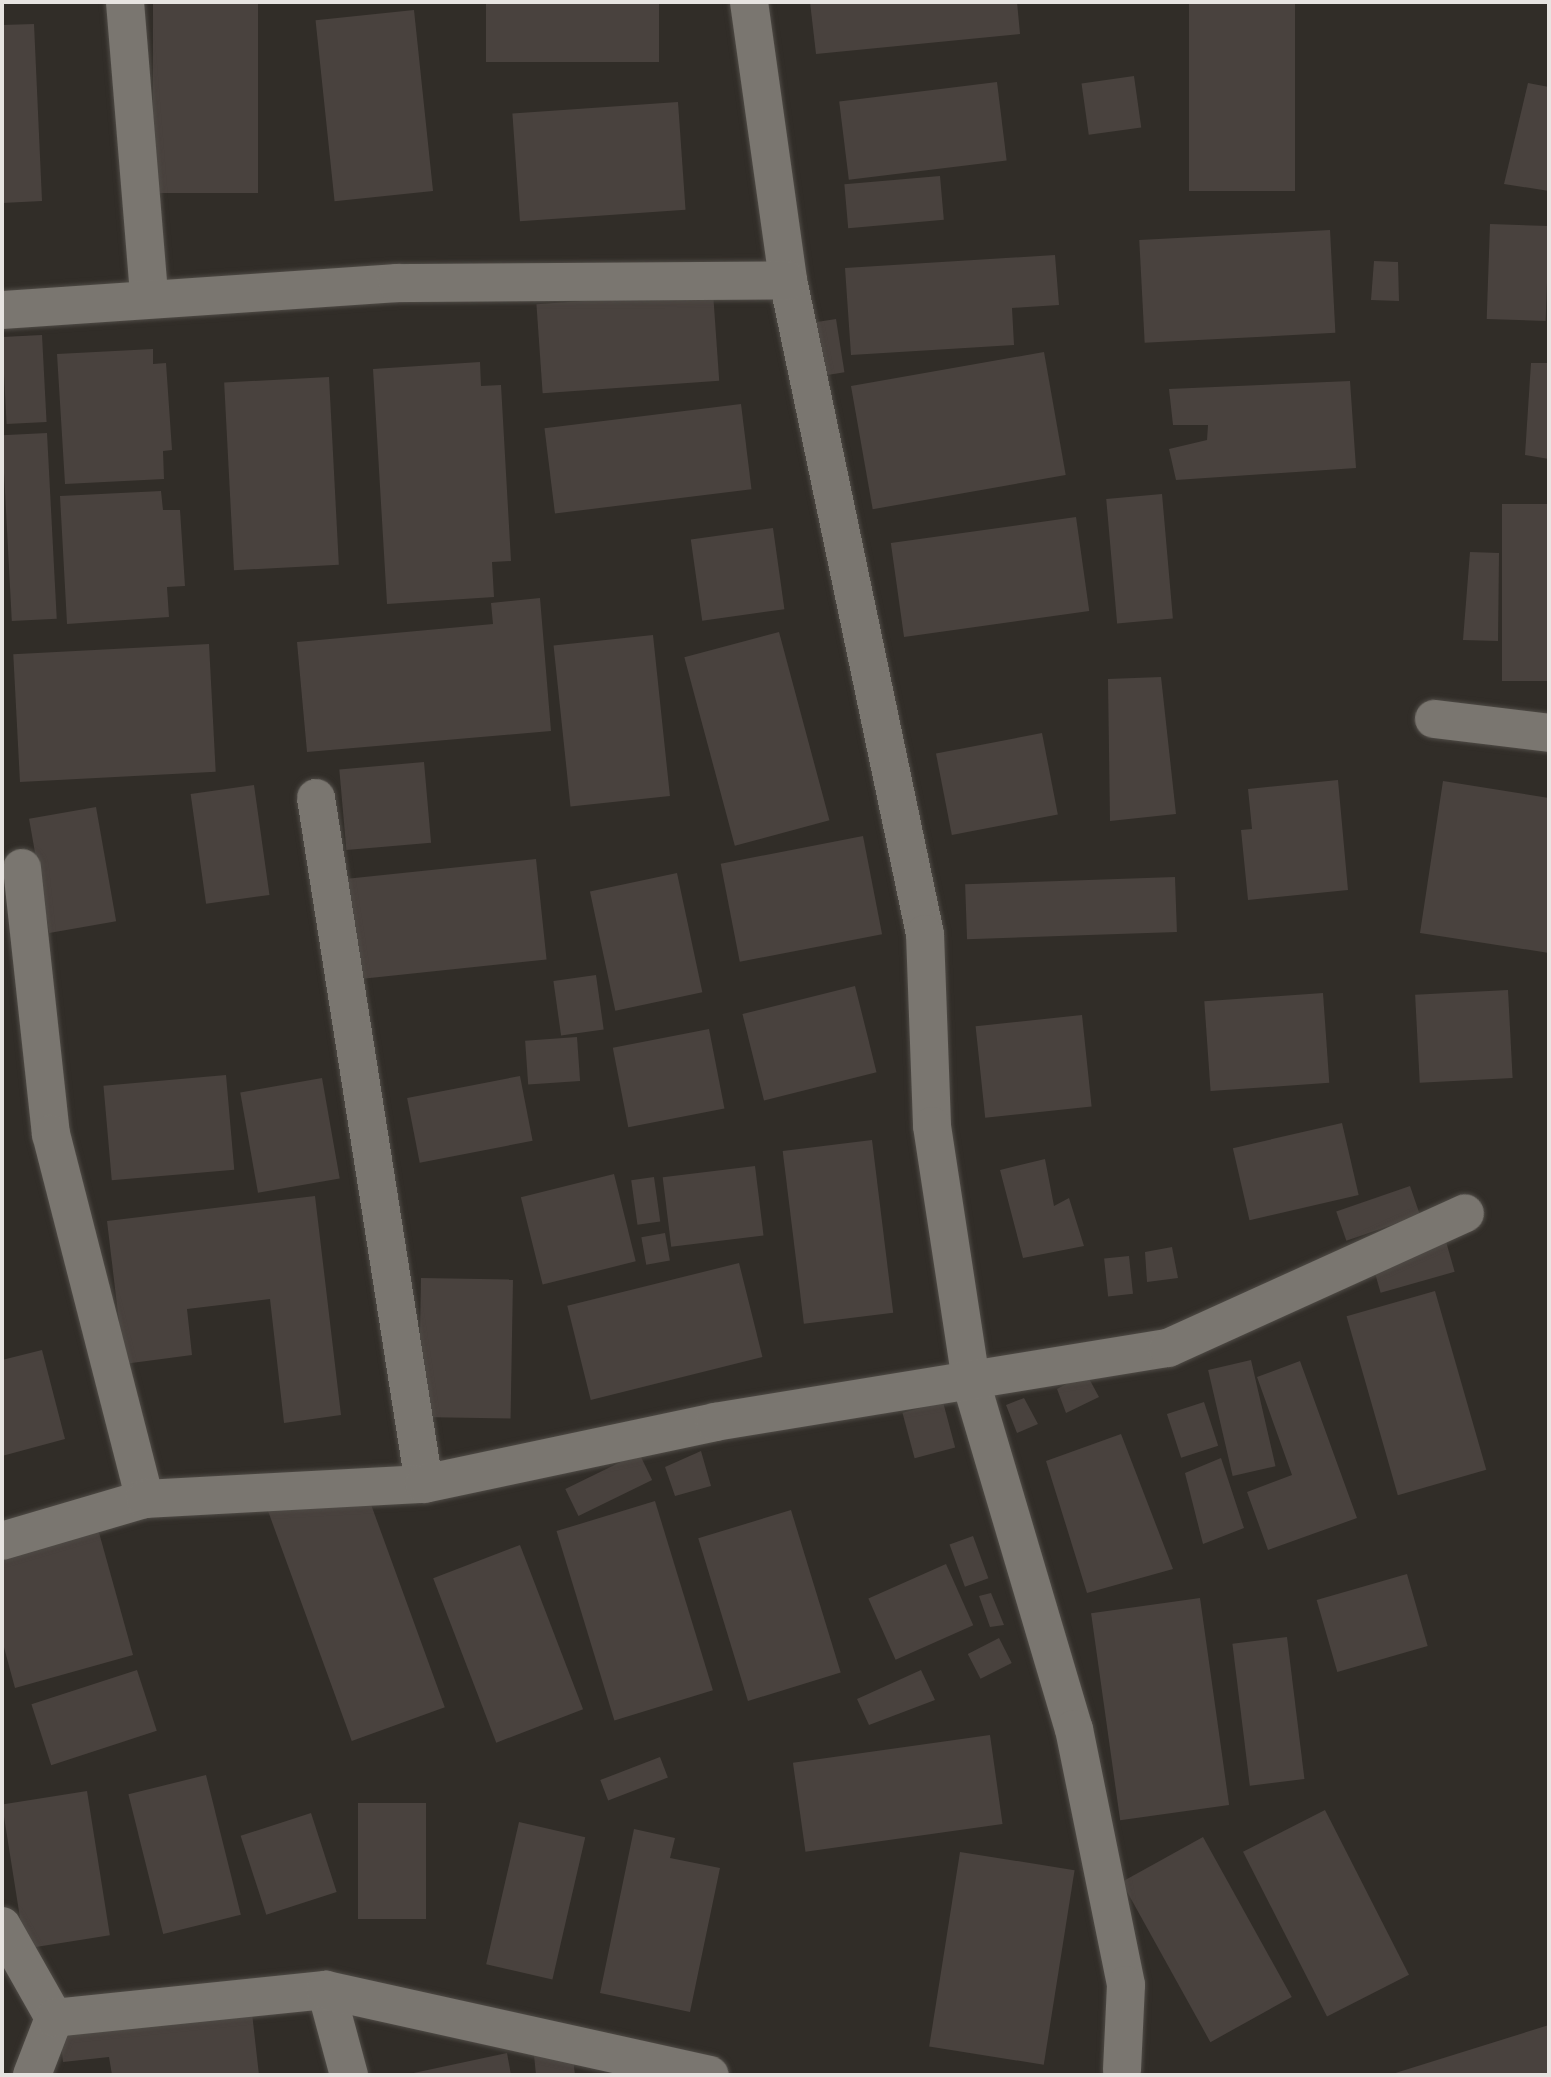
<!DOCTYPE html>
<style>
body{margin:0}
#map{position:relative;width:1551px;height:2077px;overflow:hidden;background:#312d28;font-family:Poppins,sans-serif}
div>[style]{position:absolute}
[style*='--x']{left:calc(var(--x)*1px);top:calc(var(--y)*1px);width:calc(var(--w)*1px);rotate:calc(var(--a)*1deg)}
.building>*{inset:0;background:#49423e;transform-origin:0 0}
.roads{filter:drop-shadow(0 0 2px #4f4b46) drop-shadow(0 0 2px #4f4b46)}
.minor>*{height:38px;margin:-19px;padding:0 19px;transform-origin:19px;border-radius:19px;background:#7a7670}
span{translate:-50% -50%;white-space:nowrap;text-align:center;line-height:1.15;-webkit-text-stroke:5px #312d28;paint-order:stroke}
.frame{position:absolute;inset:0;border:4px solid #e7e4e1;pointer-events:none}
</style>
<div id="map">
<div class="building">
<div style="left:153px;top:2px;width:105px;height:191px"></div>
<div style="left:486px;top:2px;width:173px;height:60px"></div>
<div style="clip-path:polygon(810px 2px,1017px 2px,1020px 34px,816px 54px)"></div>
<div style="left:1189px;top:2px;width:106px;height:189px"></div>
<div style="left:414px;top:10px;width:182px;height:99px;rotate:84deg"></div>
<div style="clip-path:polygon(34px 24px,42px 201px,2px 203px,2px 25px)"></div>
<div style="left:1134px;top:76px;width:52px;height:53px;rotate:82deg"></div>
<div style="left:997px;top:82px;width:79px;height:159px;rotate:83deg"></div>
<div style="clip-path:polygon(1528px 83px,1549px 87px,1549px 191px,1504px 184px)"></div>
<div style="left:678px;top:102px;width:108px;height:166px;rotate:86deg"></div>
<div style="left:940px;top:176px;width:44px;height:96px;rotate:85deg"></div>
<div style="left:1490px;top:224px;width:59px;height:95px;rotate:2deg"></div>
<div style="left:1330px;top:230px;width:103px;height:191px;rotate:87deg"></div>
<div style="clip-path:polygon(1055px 255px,1059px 305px,1012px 308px,1014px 345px,851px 355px,845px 268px)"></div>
<div style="clip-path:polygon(1374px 261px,1398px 262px,1399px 301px,1371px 300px)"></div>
<div style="left:713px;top:292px;width:89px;height:177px;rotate:86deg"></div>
<div style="left:836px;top:319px;width:54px;height:34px;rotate:81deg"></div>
<div style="left:42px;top:335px;width:87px;height:40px;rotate:87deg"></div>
<div style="clip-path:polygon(153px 349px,153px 364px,166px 363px,172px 450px,163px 451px,164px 479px,65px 484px,57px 354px)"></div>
<div style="left:1044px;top:352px;width:125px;height:196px;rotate:80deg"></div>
<div style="clip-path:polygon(480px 362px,481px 386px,501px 385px,511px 561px,492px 562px,494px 597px,387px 604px,373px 369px)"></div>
<div style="clip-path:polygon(1531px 363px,1549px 363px,1549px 459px,1525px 455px)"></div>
<div style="left:329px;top:377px;width:188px;height:105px;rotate:87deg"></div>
<div style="clip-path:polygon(1350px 381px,1356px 468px,1176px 480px,1169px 449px,1207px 440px,1208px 425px,1173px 425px,1169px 389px)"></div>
<div style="left:741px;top:404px;width:86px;height:198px;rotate:83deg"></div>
<div style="left:47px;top:433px;width:186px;height:45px;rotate:87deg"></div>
<div style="clip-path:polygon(161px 491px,163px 510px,180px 510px,185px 586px,167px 587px,169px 617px,67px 624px,60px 496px)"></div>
<div style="left:1162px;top:494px;width:125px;height:56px;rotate:85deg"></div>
<div style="left:1549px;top:504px;width:177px;height:47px;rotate:90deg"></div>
<div style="left:1076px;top:517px;width:95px;height:187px;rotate:82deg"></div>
<div style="left:773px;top:528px;width:82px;height:83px;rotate:82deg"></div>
<div style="clip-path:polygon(1470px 552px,1499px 553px,1498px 641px,1463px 640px)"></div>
<div style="clip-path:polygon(540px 598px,551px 731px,307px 752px,297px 642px,493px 624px,491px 603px)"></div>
<div style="left:779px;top:632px;width:195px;height:98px;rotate:75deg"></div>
<div style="left:653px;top:635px;width:162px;height:100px;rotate:84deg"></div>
<div style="left:209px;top:644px;width:128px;height:196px;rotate:87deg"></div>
<div style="clip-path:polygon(1161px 677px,1176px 814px,1110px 821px,1108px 679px)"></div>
<div style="left:1042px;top:733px;width:83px;height:108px;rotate:79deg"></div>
<div style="left:424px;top:762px;width:81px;height:85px;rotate:85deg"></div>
<div style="clip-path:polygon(1338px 780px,1348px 890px,1248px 900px,1241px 830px,1252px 829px,1248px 789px)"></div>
<div style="clip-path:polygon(1443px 781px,1549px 798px,1549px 953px,1420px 933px)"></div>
<div style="left:254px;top:785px;width:111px;height:64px;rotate:82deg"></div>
<div style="left:96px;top:807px;width:116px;height:68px;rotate:80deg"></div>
<div style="left:863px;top:836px;width:100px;height:145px;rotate:79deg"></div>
<div style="left:536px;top:859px;width:101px;height:192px;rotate:84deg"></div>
<div style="left:677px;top:873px;width:122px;height:89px;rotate:78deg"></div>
<div style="left:1175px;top:877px;width:55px;height:210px;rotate:88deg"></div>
<div style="left:596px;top:975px;width:55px;height:43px;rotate:82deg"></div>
<div style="left:855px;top:986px;width:89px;height:116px;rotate:76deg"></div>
<div style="left:1508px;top:990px;width:88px;height:93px;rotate:87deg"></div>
<div style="left:1323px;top:993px;width:90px;height:119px;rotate:86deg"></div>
<div style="left:1082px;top:1015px;width:92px;height:107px;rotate:84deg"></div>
<div style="left:709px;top:1029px;width:81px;height:98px;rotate:79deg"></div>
<div style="left:577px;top:1037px;width:44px;height:52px;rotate:86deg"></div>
<div style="left:226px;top:1075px;width:95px;height:123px;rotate:85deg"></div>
<div style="left:520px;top:1076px;width:66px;height:115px;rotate:79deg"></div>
<div style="left:322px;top:1078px;width:102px;height:83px;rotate:80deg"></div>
<div style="left:1342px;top:1123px;width:74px;height:112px;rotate:77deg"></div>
<div style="left:872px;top:1140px;width:174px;height:90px;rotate:83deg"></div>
<div style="clip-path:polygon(1045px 1159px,1054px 1206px,1069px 1198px,1084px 1246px,1023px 1258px,1000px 1170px)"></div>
<div style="left:755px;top:1166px;width:70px;height:93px;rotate:83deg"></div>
<div style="left:614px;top:1174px;width:90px;height:96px;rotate:76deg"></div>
<div style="left:654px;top:1177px;width:45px;height:23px;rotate:82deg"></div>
<div style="left:1410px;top:1186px;width:31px;height:78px;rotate:71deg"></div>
<div style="clip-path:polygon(315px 1196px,341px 1415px,284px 1423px,270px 1299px,187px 1309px,192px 1355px,124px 1364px,107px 1221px)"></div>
<div style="left:665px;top:1233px;width:28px;height:24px;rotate:80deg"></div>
<div style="left:1445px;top:1238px;width:35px;height:77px;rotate:74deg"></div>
<div style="clip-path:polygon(1172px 1247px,1178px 1278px,1147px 1282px,1145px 1252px)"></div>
<div style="left:1129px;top:1256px;width:38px;height:25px;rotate:84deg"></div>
<div style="left:739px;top:1263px;width:97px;height:177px;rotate:76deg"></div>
<div style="left:421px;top:1278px;width:92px;height:139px;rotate:1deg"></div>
<div style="left:1435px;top:1291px;width:186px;height:92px;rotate:74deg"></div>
<div style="clip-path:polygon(42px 1350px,65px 1439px,2px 1456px,2px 1360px)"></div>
<div style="left:1251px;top:1360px;width:109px;height:44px;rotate:77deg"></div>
<div style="clip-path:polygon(1300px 1361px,1357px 1518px,1268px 1550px,1247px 1492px,1292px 1475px,1257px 1377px)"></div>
<div style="clip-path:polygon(1086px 1373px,1099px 1397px,1066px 1413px,1057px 1389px)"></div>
<div style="clip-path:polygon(1024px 1398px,1038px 1424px,1017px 1433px,1006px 1405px)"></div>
<div style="left:943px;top:1402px;width:47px;height:42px;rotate:75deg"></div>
<div style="left:1204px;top:1402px;width:46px;height:39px;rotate:72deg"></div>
<div style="clip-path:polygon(1121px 1434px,1173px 1569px,1087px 1593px,1046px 1461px)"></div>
<div style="clip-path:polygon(701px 1451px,711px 1486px,675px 1496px,665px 1467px)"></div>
<div style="left:639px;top:1453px;width:30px;height:82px;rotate:64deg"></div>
<div style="clip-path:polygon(1221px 1458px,1244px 1528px,1203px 1544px,1185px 1473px)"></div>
<div style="left:361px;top:1477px;width:245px;height:99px;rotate:70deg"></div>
<div style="left:655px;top:1501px;width:198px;height:103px;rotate:73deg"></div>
<div style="left:791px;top:1510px;width:170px;height:97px;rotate:73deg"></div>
<div style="clip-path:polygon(98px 1529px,133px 1655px,15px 1688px,2px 1640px,2px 1557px)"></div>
<div style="left:973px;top:1536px;width:45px;height:25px;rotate:70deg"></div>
<div style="left:520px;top:1545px;width:176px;height:93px;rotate:69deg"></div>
<div style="left:946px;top:1564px;width:67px;height:85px;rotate:66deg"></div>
<div style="left:1407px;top:1574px;width:75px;height:94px;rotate:74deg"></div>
<div style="clip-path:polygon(991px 1593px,1004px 1625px,990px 1627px,979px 1596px)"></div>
<div style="left:1200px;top:1598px;width:209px;height:110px;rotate:82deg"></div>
<div style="left:1287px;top:1637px;width:143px;height:55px;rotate:83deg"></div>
<div style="left:999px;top:1638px;width:28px;height:35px;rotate:63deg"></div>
<div style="left:137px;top:1670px;width:64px;height:111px;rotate:72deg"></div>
<div style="clip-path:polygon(921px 1670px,935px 1700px,869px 1725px,857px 1699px)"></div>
<div style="left:990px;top:1735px;width:90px;height:199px;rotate:82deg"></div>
<div style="left:660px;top:1757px;width:22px;height:64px;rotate:69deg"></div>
<div style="left:206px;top:1775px;width:144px;height:80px;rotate:76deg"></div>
<div style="left:87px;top:1791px;width:146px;height:86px;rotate:81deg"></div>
<div style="left:358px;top:1803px;width:68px;height:116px"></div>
<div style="left:1325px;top:1810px;width:185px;height:92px;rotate:63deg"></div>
<div style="left:311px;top:1813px;width:83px;height:74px;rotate:72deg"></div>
<div style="left:519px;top:1822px;width:68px;height:146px;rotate:13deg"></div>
<div style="clip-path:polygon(634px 1829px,675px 1838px,670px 1858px,720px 1868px,690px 2012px,600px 1993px)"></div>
<div style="left:1203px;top:1837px;width:183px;height:93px;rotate:61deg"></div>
<div style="left:960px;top:1852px;width:116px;height:197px;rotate:9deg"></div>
<div style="clip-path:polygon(252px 2013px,259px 2075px,112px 2075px,109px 2057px,63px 2062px,60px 2035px)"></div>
<div style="clip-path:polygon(1549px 2025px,1549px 2075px,1389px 2075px)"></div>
<div style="clip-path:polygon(571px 2042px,575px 2075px,536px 2075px,533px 2045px)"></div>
<div style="clip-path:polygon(507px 2053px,511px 2075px,409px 2075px,409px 2074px)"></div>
</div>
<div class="roads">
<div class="minor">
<div style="--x:125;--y:2;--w:296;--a:85.3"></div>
<div style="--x:749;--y:2;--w:281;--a:82"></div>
<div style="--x:788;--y:280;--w:668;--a:78.17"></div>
<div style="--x:925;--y:934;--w:192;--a:87.9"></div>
<div style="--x:932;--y:1126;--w:259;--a:81.3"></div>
<div style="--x:971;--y:1382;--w:362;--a:73.5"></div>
<div style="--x:1074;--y:1729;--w:261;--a:78.5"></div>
<div style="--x:1126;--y:1985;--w:85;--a:92.7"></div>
<div style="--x:2;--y:310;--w:396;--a:-3.9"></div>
<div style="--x:397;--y:283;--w:391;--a:-0.4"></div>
<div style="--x:1434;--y:719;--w:116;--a:6.9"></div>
<div style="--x:316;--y:798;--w:694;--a:81.05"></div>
<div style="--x:22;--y:868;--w:268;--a:83.8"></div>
<div style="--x:51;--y:1134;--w:377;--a:75.6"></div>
<div style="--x:2;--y:1541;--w:149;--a:-16.4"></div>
<div style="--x:145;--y:1499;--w:279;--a:-3.1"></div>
<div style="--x:424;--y:1484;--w:298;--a:-12"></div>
<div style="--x:715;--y:1422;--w:459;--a:-9.3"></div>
<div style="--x:1168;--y:1348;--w:326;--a:-24.4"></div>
<div style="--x:2;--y:1926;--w:106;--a:60.5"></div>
<div style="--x:54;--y:2018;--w:61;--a:111.1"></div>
<div style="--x:326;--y:1990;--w:88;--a:74.9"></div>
<div style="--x:54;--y:2018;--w:273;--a:-5.9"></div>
<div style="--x:326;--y:1990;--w:393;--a:12.5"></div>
</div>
</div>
<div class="frame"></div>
</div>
